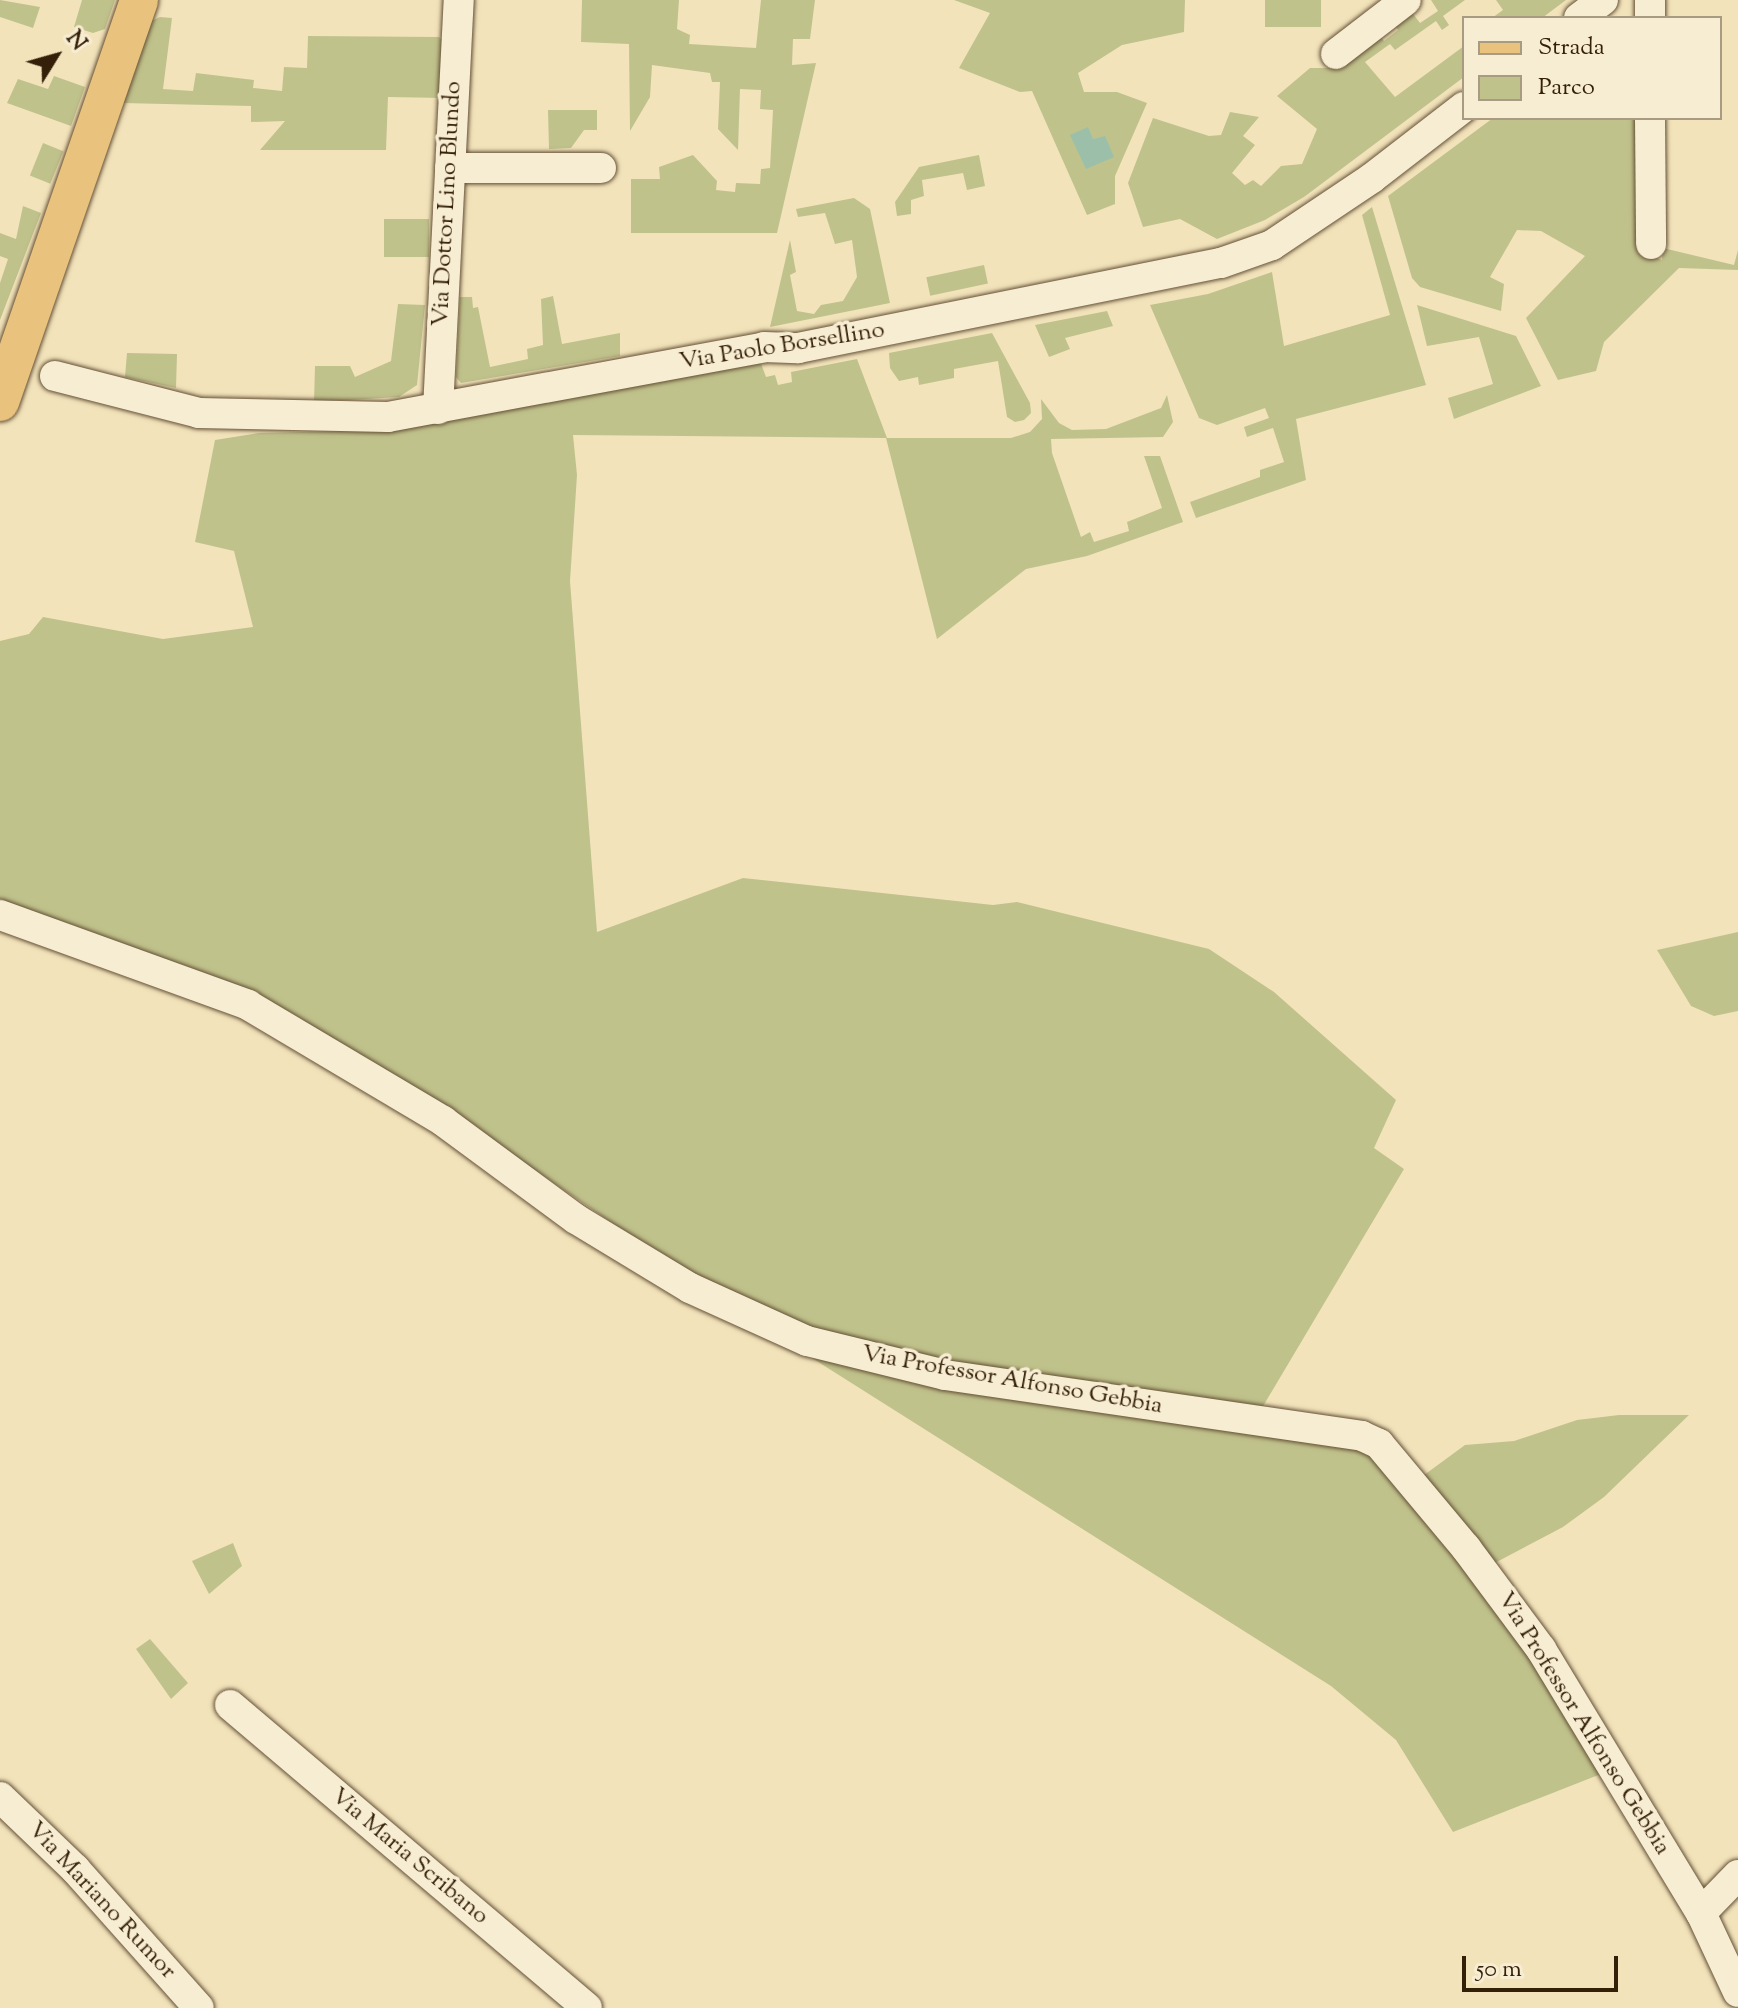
<!DOCTYPE html>
<style>
body{margin:0}
#map{position:relative;width:1738px;height:2008px;overflow:hidden;background:#f2e3bb;font-family:"Sorts Mill Goudy",serif}
div>[style]{position:absolute}
[style*='--x']{left:calc(var(--x)*1px);top:calc(var(--y)*1px);width:calc(var(--w)*1px);rotate:calc(var(--a)*1deg)}
.green>*{inset:0;background:#c0c28c;transform-origin:0 0}
.water>*{inset:0;background:#9cbfaa}
.roads{filter:drop-shadow(0 0 2px #645035) drop-shadow(0 0 2px #645035)}
.minor>*{height:30px;margin:-15px;padding:0 15px;transform-origin:15px;border-radius:15px;background:#f7edd3}
.major>*{height:38px;margin:-19px;padding:0 19px;transform-origin:19px;border-radius:19px;background:#e9c27e}
span{translate:-50% -50%;white-space:nowrap;text-align:center;line-height:1.15;-webkit-text-stroke:7px #f7edd3;paint-order:stroke}
.street-label{font-size:24px;color:#341f08}
.legend{position:absolute;left:1462px;top:16px;width:260px;height:104px;box-sizing:border-box;background:#f7edd3;border:2px solid #a99b82;margin:0;padding:10px 14px;list-style:none;font-size:24px;color:#341f08}
.legend li{display:flex;align-items:center;gap:16px;height:40px}
.legend b{width:40px;border:2px solid #a99b82}
.north{position:absolute;left:16px;top:16px;width:80px;height:80px;-webkit-text-stroke:6px #f7edd3;paint-order:stroke;rotate:53deg;font-size:22px;font-weight:700;line-height:32px;text-align:center;color:#341f08}
.north::after{content:'';display:block;margin:auto;width:28px;height:36px;background:#341f08;clip-path:polygon(50% 0,100% 100%,50% 72%,0 100%)}
.scale{position:absolute;left:1462px;top:1956px;width:156px;height:36px;box-sizing:border-box;border:4px solid #341f08;border-top:0;padding-left:10px;font-size:24px;line-height:28px;white-space:nowrap;color:#341f08;-webkit-text-stroke:6px #f7edd3;paint-order:stroke}
</style>
<div id="map">
<div class="green">
<div style="clip-path:polygon(0 0,40px 7px,33px 28px,0 17px)"></div>
<div style="clip-path:polygon(82px 0,115px 0,105px 29px,93px 33px,74px 27px)"></div>
<div style="clip-path:polygon(582px 0,679px 0,677px 29px,690px 35px,689px 44px,756px 48px,761px 0,815px 0,810px 39px,793px 39px,792px 65px,816px 63px,777px 233px,631px 233px,631px 179px,660px 179px,659px 167px,693px 155px,717px 181px,716px 190px,735px 192px,736px 183px,760px 184px,761px 169px,770px 168px,773px 110px,760px 109px,761px 90px,740px 89px,738px 150px,718px 129px,720px 82px,712px 82px,710px 73px,652px 65px,650px 97px,630px 131px,629px 44px,581px 42px)"></div>
<div style="clip-path:polygon(954px 0,1185px 0,1184px 32px,1122px 45px,1078px 73px,1084px 92px,1117px 92px,1147px 103px,1115px 176px,1115px 204px,1087px 215px,1032px 91px,1020px 92px,959px 68px,990px 13px)"></div>
<div style="left:1265px;top:0;width:56px;height:27px"></div>
<div style="clip-path:polygon(1431px 0,1465px 0,1443px 16px,1449px 25px,1442px 30px,1436px 21px,1395px 50px,1390px 44px,1365px 62px,1395px 97px,1464px 46px,1464px 77px,1304px 197px,1265px 220px,1217px 239px,1180px 219px,1143px 227px,1128px 183px,1153px 118px,1209px 136px,1221px 135px,1230px 112px,1259px 117px,1243px 136px,1255px 145px,1232px 173px,1245px 185px,1253px 180px,1261px 186px,1281px 166px,1302px 164px,1317px 129px,1277px 96px,1310px 68px,1332px 68px,1376px 30px,1384px 41px,1398px 30px,1391px 18px,1407px 6px,1420px 23px,1438px 11px)"></div>
<div style="clip-path:polygon(1496px 0,1566px 0,1542px 18px,1492px 18px,1503px 10px)"></div>
<div style="clip-path:polygon(160px 17px,172px 18px,163px 89px,193px 91px,196px 73px,254px 80px,253px 88px,282px 91px,284px 67px,307px 68px,308px 36px,439px 37px,452px 52px,444px 98px,388px 97px,386px 150px,260px 150px,285px 121px,251px 122px,251px 106px,122px 103px,149px 22px)"></div>
<div style="clip-path:polygon(54px 76px,85px 87px,71px 126px,7px 103px,18px 79px,48px 89px)"></div>
<div style="clip-path:polygon(548px 110px,597px 110px,597px 130px,584px 130px,571px 148px,549px 149px)"></div>
<div style="clip-path:polygon(1493px 118px,1641px 118px,1640px 251px,1662px 260px,1663px 248px,1734px 265px,1738px 250px,1738px 270px,1679px 268px,1604px 342px,1596px 371px,1558px 380px,1526px 318px,1585px 256px,1541px 231px,1517px 230px,1490px 277px,1504px 284px,1501px 311px,1420px 287px,1412px 278px,1388px 196px)"></div>
<div style="left:43px;top:143px;width:22px;height:35px;rotate:22deg"></div>
<div style="clip-path:polygon(979px 155px,985px 186px,967px 190px,963px 173px,922px 180px,924px 196px,911px 200px,911px 214px,897px 216px,895px 202px,919px 167px)"></div>
<div style="clip-path:polygon(854px 198px,870px 209px,890px 303px,770px 327px,790px 240px,796px 272px,790px 275px,797px 311px,814px 314px,821px 305px,843px 301px,857px 277px,852px 240px,835px 244px,825px 213px,798px 217px,796px 209px)"></div>
<div style="clip-path:polygon(23px 206px,41px 213px,0 320px,0 283px,8px 259px,0 256px,0 233px,16px 239px)"></div>
<div style="clip-path:polygon(1372px 207px,1426px 385px,1296px 419px,1306px 480px,1196px 518px,1190px 502px,1260px 477px,1260px 470px,1284px 462px,1273px 428px,1247px 437px,1244px 427px,1269px 418px,1265px 408px,1217px 425px,1199px 418px,1150px 305px,1208px 294px,1272px 272px,1284px 346px,1390px 315px,1362px 215px)"></div>
<div style="left:384px;top:219px;width:45px;height:38px"></div>
<div style="left:984px;top:265px;width:19px;height:59px;rotate:78deg"></div>
<div style="clip-path:polygon(553px 296px,562px 344px,620px 333px,620px 356px,461px 383px,456px 377px,460px 297px,472px 297px,473px 308px,478px 307px,490px 367px,528px 359px,527px 349px,543px 345px,541px 299px)"></div>
<div style="clip-path:polygon(398px 304px,425px 305px,417px 385px,399px 397px,314px 402px,315px 366px,350px 366px,355px 377px,391px 361px)"></div>
<div style="clip-path:polygon(1417px 305px,1516px 336px,1541px 386px,1454px 419px,1448px 398px,1493px 384px,1479px 337px,1427px 346px)"></div>
<div style="clip-path:polygon(1107px 311px,1113px 326px,1065px 338px,1070px 349px,1049px 357px,1035px 325px)"></div>
<div style="clip-path:polygon(992px 333px,1030px 403px,1031px 413px,1024px 420px,1015px 422px,1007px 417px,998px 361px,954px 369px,954px 378px,919px 385px,918px 377px,899px 381px,890px 368px,889px 353px)"></div>
<div style="clip-path:polygon(127px 353px,177px 354px,176px 388px,125px 377px)"></div>
<div style="clip-path:polygon(857px 359px,887px 438px,1011px 438px,1030px 432px,1042px 419px,1041px 399px,1059px 423px,1072px 430px,1106px 429px,1161px 408px,1167px 395px,1173px 422px,1163px 437px,1051px 439px,1052px 453px,1081px 537px,1090px 532px,1094px 542px,1129px 531px,1127px 522px,1162px 508px,1144px 456px,1160px 456px,1183px 522px,1087px 556px,1026px 569px,937px 639px,886px 438px,573px 435px,577px 475px,570px 581px,597px 932px,743px 878px,993px 905px,1017px 902px,1209px 949px,1274px 992px,1396px 1100px,1374px 1148px,1404px 1169px,1259px 1413px,873px 1348px,789px 1319px,674px 1265px,451px 1113px,0 902px,0 641px,29px 634px,43px 617px,163px 639px,253px 627px,234px 551px,195px 542px,215px 440px,259px 433px,387px 430px,760px 361px,766px 377px,775px 375px,778px 385px,792px 382px,791px 372px)"></div>
<div style="clip-path:polygon(1738px 932px,1738px 1011px,1714px 1016px,1691px 1006px,1657px 950px)"></div>
<div style="clip-path:polygon(804px 1353px,1367px 1447px,1450px 1540px,1606px 1772px,1453px 1832px,1396px 1740px,1331px 1686px)"></div>
<div style="clip-path:polygon(1619px 1415px,1689px 1415px,1604px 1497px,1563px 1527px,1491px 1565px,1420px 1478px,1465px 1445px,1514px 1441px,1577px 1420px)"></div>
<div style="clip-path:polygon(233px 1543px,242px 1566px,209px 1594px,192px 1561px)"></div>
<div style="clip-path:polygon(150px 1639px,188px 1683px,171px 1699px,136px 1649px)"></div>
</div>
<div class="water">
<div style="clip-path:polygon(1088px 127px,1093px 139px,1105px 136px,1114px 157px,1086px 169px,1070px 135px)"></div>
</div>
<div class="roads">
<div class="minor">
<div style="--x:1650;--y:0;--w:18;--a:90"></div>
<div style="--x:1579;--y:18;--w:30;--a:-37"></div>
<div style="--x:1336;--y:54;--w:88;--a:-37.6"></div>
<div style="--x:1650;--y:118;--w:126;--a:89.5"></div>
<div style="--x:450;--y:168;--w:151;--a:0"></div>
<div style="--x:55;--y:376;--w:149;--a:14.4"></div>
<div style="--x:199;--y:413;--w:189;--a:1.2"></div>
<div style="--x:388;--y:417;--w:382;--a:-10.5"></div>
<div style="--x:764;--y:347;--w:34;--a:2"></div>
<div style="--x:798;--y:348;--w:431;--a:-11.4"></div>
<div style="--x:1221;--y:263;--w:54;--a:-19.4"></div>
<div style="--x:1272;--y:245;--w:120;--a:-33.8"></div>
<div style="--x:1372;--y:178;--w:116;--a:-37.7"></div>
<div style="--x:438;--y:409;--w:410;--a:-87.1"></div>
<div style="--x:0;--y:915;--w:264;--a:19.9"></div>
<div style="--x:248;--y:1005;--w:227;--a:30.7"></div>
<div style="--x:443;--y:1121;--w:165;--a:36.4"></div>
<div style="--x:576;--y:1219;--w:133;--a:31.2"></div>
<div style="--x:690;--y:1288;--w:128;--a:24.4"></div>
<div style="--x:807;--y:1341;--w:142;--a:13.8"></div>
<div style="--x:945;--y:1375;--w:421;--a:8.3"></div>
<div style="--x:1362;--y:1436;--w:19;--a:25"></div>
<div style="--x:1379;--y:1444;--w:136;--a:50.1"></div>
<div style="--x:1466;--y:1548;--w:126;--a:53.4"></div>
<div style="--x:1541;--y:1649;--w:309;--a:58.8"></div>
<div style="--x:1701;--y:1913;--w:87;--a:64.9"></div>
<div style="--x:230;--y:1705;--w:468;--a:40.3"></div>
<div style="--x:0;--y:1797;--w:104;--a:43.8"></div>
<div style="--x:75;--y:1869;--w:186;--a:48.3"></div>
<div style="--x:1701;--y:1913;--w:53;--a:-45.8"></div>
</div>
<div class="major">
<div style="--x:0;--y:402;--w:425;--a:-70.9"></div>
</div>
</div>
<div class="street-label">
<span style="left:448px;top:204px;rotate:-87deg">Via Dottor Lino Blundo</span>
<span style="left:782px;top:347px;rotate:-9deg">Via Paolo Borsellino</span>
<span style="left:1012px;top:1381px;rotate:10deg">Via Professor Alfonso Gebbia</span>
<span style="left:1583px;top:1724px;rotate:58deg">Via Professor Alfonso Gebbia</span>
<span style="left:409px;top:1857px;rotate:40deg">Via Maria Scribano</span>
<span style="left:101px;top:1901px;rotate:47deg">Via Mariano Rumor</span>
</div>
<ul class="legend">
<li><b style="height:10px;background:#e9c27e"></b>Strada</li>
<li><b style="height:22px;background:#c0c28c"></b>Parco</li>
</ul>
<div class="north">N</div>
<div class="scale">50 m</div>
</div>
